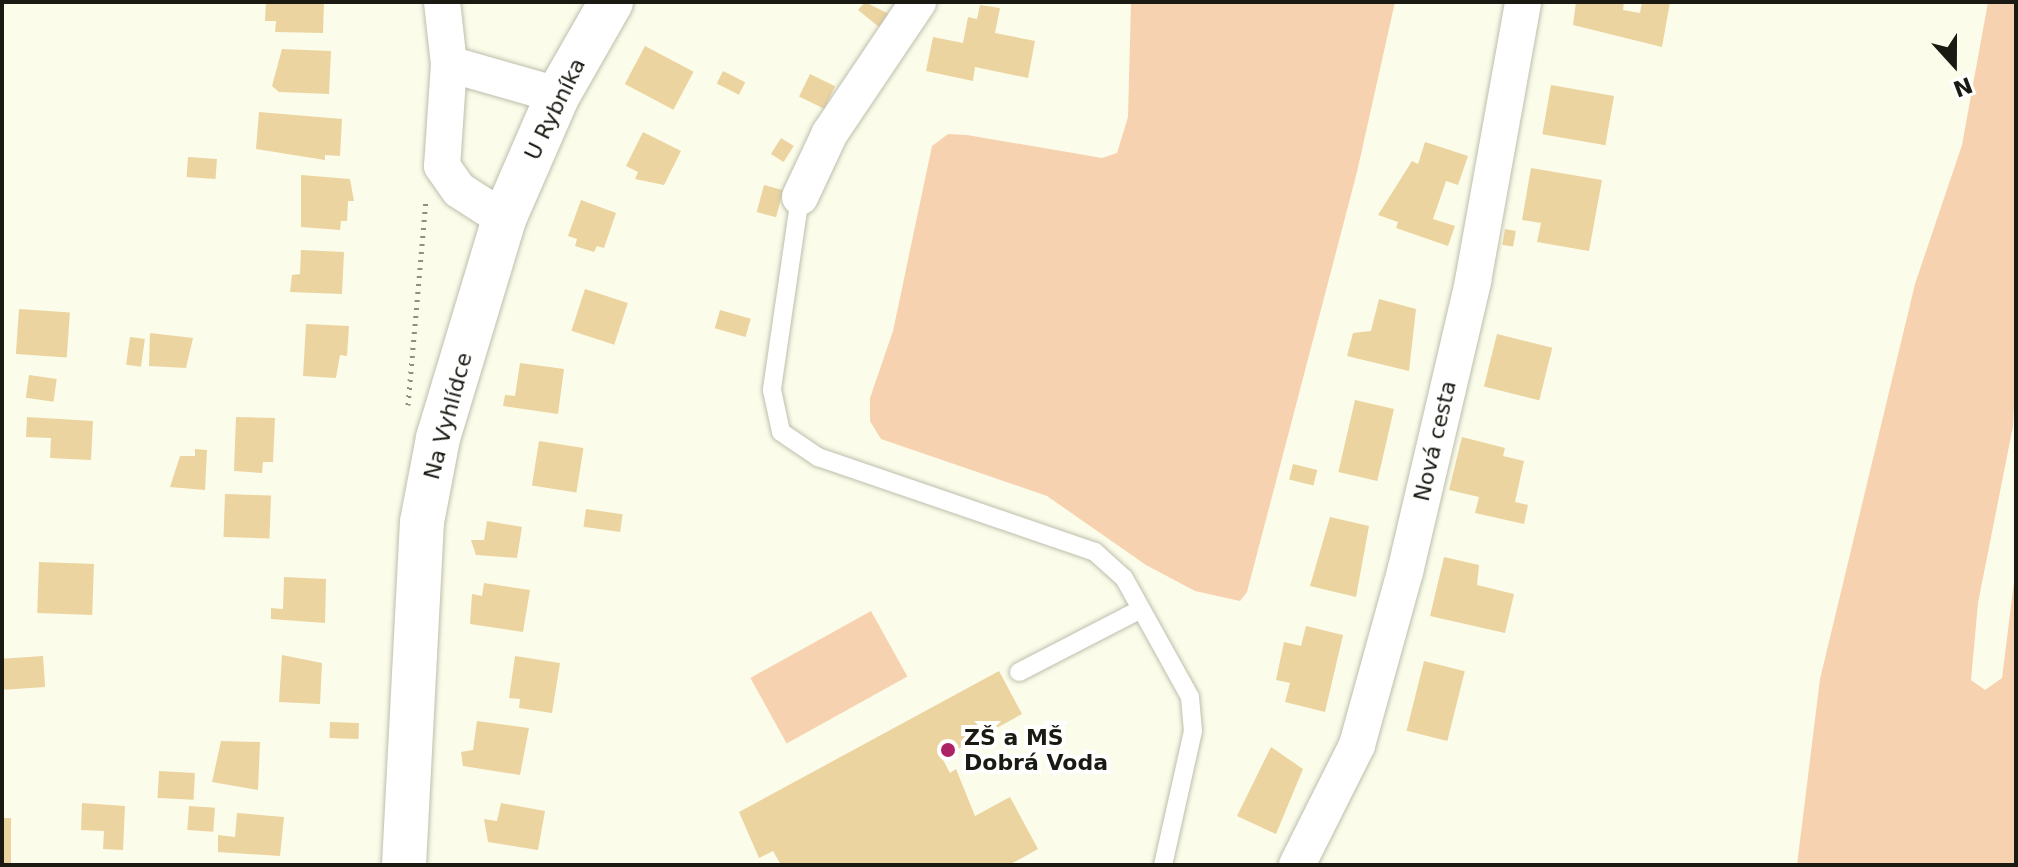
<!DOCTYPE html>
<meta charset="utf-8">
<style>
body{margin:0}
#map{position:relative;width:2018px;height:867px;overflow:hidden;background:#fcfcea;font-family:"DejaVu Sans",sans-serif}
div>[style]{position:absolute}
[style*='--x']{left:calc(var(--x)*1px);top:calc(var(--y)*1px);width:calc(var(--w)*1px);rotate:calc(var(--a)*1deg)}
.green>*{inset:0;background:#f7d2b0;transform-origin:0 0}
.building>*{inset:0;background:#ecd4a0;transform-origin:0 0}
.path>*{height:5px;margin-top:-2.5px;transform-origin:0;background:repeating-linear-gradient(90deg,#8e8e81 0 2px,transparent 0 8px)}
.roads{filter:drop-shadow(0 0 2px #bebead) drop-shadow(0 0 2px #bebead)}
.lane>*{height:18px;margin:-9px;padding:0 9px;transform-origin:9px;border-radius:9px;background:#fff}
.street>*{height:36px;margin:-18px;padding:0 18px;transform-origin:18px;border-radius:18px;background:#fff}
.secondary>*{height:44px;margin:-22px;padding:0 22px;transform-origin:22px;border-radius:22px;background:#fff}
.dots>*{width:22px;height:22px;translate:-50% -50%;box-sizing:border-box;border:4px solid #fff;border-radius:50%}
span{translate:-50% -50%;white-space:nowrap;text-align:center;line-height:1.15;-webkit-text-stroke:8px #fff;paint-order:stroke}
.street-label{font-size:22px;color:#1a1a13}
.poi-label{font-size:22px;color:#1a1a13;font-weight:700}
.left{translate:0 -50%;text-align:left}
.frame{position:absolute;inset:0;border:4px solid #1a1a13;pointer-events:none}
.north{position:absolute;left:1914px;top:24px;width:80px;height:80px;-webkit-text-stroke:6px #fff;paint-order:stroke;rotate:159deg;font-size:22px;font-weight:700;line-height:32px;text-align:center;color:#1a1a13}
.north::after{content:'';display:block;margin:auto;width:28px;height:36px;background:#1a1a13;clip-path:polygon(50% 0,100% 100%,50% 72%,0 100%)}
</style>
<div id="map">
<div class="green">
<div style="clip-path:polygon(1131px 2px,1395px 2px,1357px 172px,1247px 592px,1240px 601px,1195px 591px,1146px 565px,1047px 496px,881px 439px,870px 421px,870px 398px,893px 331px,932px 146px,948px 134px,967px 135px,1102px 158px,1117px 153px,1128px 117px)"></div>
<div style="clip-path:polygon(1988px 2px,2016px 2px,2016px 363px,2013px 426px,1978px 603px,1971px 680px,1985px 690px,2002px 678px,2016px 566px,2016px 865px,1797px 865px,1820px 679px,1915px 284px,1962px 145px)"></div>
<div style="left:871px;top:611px;width:75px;height:138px;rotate:61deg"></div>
</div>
<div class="building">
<div style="clip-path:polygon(266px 2px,324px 2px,323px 33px,275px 32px,276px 21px,265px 21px)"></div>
<div style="clip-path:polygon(865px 2px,889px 14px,879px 27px,858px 10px)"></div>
<div style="clip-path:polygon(1576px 2px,1624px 2px,1623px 10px,1640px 13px,1642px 2px,1670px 2px,1662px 47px,1573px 25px)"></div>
<div style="clip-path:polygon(980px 5px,1000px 8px,995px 33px,1035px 41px,1028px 78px,975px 67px,973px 81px,926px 71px,933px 37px,963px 43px,968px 17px,977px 19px)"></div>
<div style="left:645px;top:46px;width:55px;height:43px;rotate:28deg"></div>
<div style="clip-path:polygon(282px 49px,331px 51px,329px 94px,279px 92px,272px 86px)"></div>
<div style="left:723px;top:71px;width:25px;height:14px;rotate:27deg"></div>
<div style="left:810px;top:74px;width:28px;height:25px;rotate:26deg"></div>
<div style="left:1551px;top:85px;width:64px;height:50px;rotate:10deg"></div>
<div style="clip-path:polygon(259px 112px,342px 119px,340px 156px,325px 155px,325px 160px,256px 149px)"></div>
<div style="clip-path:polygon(643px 132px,681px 151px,664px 185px,635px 179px,638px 172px,626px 166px)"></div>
<div style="left:781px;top:138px;width:15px;height:19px;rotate:32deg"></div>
<div style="clip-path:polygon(1425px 142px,1468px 156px,1458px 185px,1446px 181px,1433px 219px,1455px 226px,1448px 246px,1396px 228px,1398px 222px,1378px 215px,1412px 161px,1418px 164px)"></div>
<div style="left:188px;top:157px;width:29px;height:20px;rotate:4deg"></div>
<div style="clip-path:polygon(1531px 168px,1602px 180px,1589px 251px,1537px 242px,1541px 223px,1522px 220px)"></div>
<div style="clip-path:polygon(301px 175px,350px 179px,354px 201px,348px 201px,347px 221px,341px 221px,340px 230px,301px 227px)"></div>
<div style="left:764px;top:185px;width:20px;height:28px;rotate:15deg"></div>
<div style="clip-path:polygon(581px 200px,616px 213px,604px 248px,597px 246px,594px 252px,575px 246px,577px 239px,568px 236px)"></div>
<div style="left:1505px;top:229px;width:11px;height:16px;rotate:10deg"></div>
<div style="clip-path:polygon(301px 250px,344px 252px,342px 294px,290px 292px,292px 275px,300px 274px)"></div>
<div style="left:585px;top:289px;width:45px;height:44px;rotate:18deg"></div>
<div style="clip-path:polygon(1379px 299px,1416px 309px,1409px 371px,1347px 356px,1353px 333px,1371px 331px)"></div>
<div style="left:19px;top:309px;width:51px;height:45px;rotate:4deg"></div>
<div style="left:720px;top:310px;width:32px;height:19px;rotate:16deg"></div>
<div style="clip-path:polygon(306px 324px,349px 326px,347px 356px,340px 355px,336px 378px,303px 376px)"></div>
<div style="clip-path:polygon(150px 333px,193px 338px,186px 368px,149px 366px)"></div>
<div style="left:1497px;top:334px;width:57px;height:54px;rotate:14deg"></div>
<div style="left:130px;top:337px;width:15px;height:28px;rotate:8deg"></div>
<div style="clip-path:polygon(520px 363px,564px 369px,558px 414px,503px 406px,505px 395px,515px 396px)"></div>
<div style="left:29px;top:375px;width:28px;height:23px;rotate:8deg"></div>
<div style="left:1355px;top:400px;width:40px;height:74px;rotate:13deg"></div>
<div style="clip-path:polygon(27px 417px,93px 421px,91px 460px,50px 458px,51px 438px,26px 437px)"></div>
<div style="clip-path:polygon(236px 417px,275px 418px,273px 462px,263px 462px,262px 473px,234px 471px)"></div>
<div style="clip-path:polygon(1462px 437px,1505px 448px,1503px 456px,1524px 461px,1515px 502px,1528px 505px,1524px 524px,1475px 513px,1479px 497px,1449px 490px)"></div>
<div style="left:539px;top:441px;width:45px;height:45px;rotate:9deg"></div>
<div style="clip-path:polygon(195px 449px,207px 450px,205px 490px,170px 487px,180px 456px,195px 456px)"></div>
<div style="left:1293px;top:464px;width:25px;height:16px;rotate:14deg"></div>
<div style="left:225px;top:494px;width:46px;height:43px;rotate:2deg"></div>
<div style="left:586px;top:509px;width:37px;height:18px;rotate:8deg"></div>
<div style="clip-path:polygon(1330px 517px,1369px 526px,1356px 597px,1310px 586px)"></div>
<div style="clip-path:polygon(487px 521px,522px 527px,517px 558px,476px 555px,471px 540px,484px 540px)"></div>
<div style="clip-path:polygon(1444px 557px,1479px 565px,1477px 585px,1514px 594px,1505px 633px,1430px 616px)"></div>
<div style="left:39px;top:562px;width:55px;height:51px;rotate:2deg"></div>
<div style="clip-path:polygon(284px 577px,326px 579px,325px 623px,271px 619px,271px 608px,283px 609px)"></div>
<div style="clip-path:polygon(484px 583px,530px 590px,523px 632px,470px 624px,472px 594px,482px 596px)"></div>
<div style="clip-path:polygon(1306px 626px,1343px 635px,1325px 712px,1285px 702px,1290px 683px,1276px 680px,1284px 642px,1301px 646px)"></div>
<div style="clip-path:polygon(282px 655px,322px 663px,320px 704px,279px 702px)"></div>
<div style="left:43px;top:656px;width:31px;height:41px;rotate:86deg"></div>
<div style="clip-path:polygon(515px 656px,560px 663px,552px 713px,519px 708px,520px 699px,509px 698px)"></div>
<div style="left:1424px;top:661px;width:42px;height:72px;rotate:14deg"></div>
<div style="clip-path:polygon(999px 671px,1022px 714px,942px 758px,950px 773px,956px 769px,975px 816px,1010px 797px,1038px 849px,1009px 865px,781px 865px,773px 851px,759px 858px,739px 812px)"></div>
<div style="clip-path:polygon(477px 721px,529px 728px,520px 775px,463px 766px,461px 752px,473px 750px)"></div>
<div style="left:330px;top:722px;width:29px;height:16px;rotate:2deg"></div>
<div style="clip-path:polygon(221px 741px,260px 742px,258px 790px,212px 782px)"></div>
<div style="clip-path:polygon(1271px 747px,1303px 769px,1276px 834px,1237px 816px)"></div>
<div style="left:159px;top:771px;width:36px;height:27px;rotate:3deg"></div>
<div style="clip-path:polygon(82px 803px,125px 806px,123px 850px,103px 849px,104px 831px,81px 830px)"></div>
<div style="clip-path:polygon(501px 803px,545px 811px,538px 850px,488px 842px,484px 819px,497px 821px)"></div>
<div style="left:189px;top:806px;width:26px;height:24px;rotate:4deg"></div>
<div style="clip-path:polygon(237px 813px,284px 817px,280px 856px,218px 852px,218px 835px,235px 837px)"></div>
<div style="left:2px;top:818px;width:9px;height:45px"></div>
</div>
<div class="path">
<div style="--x:408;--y:405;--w:206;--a:-85"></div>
</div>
<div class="roads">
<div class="lane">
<div style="--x:800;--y:197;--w:195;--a:98.3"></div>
<div style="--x:772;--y:390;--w:43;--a:77.9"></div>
<div style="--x:781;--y:432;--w:45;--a:34"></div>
<div style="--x:818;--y:457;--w:293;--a:18.9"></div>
<div style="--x:1095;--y:552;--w:39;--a:42"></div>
<div style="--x:1124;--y:578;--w:136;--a:61"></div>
<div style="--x:1190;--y:697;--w:34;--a:85"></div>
<div style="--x:1193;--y:731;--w:137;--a:102.6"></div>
<div style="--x:1019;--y:672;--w:135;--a:-27.3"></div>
</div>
<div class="street">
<div style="--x:442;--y:2;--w:62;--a:83.6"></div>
<div style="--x:449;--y:64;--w:102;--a:93.9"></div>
<div style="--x:442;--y:166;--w:29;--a:55"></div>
<div style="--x:459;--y:190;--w:54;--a:32.8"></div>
<div style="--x:449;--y:64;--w:113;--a:15.9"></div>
<div style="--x:800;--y:197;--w:71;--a:-64.9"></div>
<div style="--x:830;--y:133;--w:158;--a:-56.1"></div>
<div style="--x:1297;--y:865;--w:134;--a:-63.4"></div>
<div style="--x:1357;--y:745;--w:180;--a:-74.5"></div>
<div style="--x:1405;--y:572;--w:299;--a:-76.8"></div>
<div style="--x:1473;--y:281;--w:283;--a:-79.8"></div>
</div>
<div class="secondary">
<div style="--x:404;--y:865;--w:343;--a:-87"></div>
<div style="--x:422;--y:522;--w:86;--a:-79.2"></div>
<div style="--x:438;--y:438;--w:229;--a:-73.2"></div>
<div style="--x:504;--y:219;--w:135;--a:-66.5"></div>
<div style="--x:558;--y:95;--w:107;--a:-60.3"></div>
</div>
</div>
<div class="dots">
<div style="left:948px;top:750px;background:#ae2363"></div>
</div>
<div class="street-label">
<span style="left:555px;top:109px;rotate:-64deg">U Rybníka</span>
<span style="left:448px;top:416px;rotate:-75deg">Na Vyhlídce</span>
<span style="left:1435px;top:441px;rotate:-77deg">Nová cesta</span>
</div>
<div class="poi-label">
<span class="left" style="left:964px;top:750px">ZŠ a MŠ<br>Dobrá Voda</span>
</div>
<div class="frame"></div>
<div class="north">N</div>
</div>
